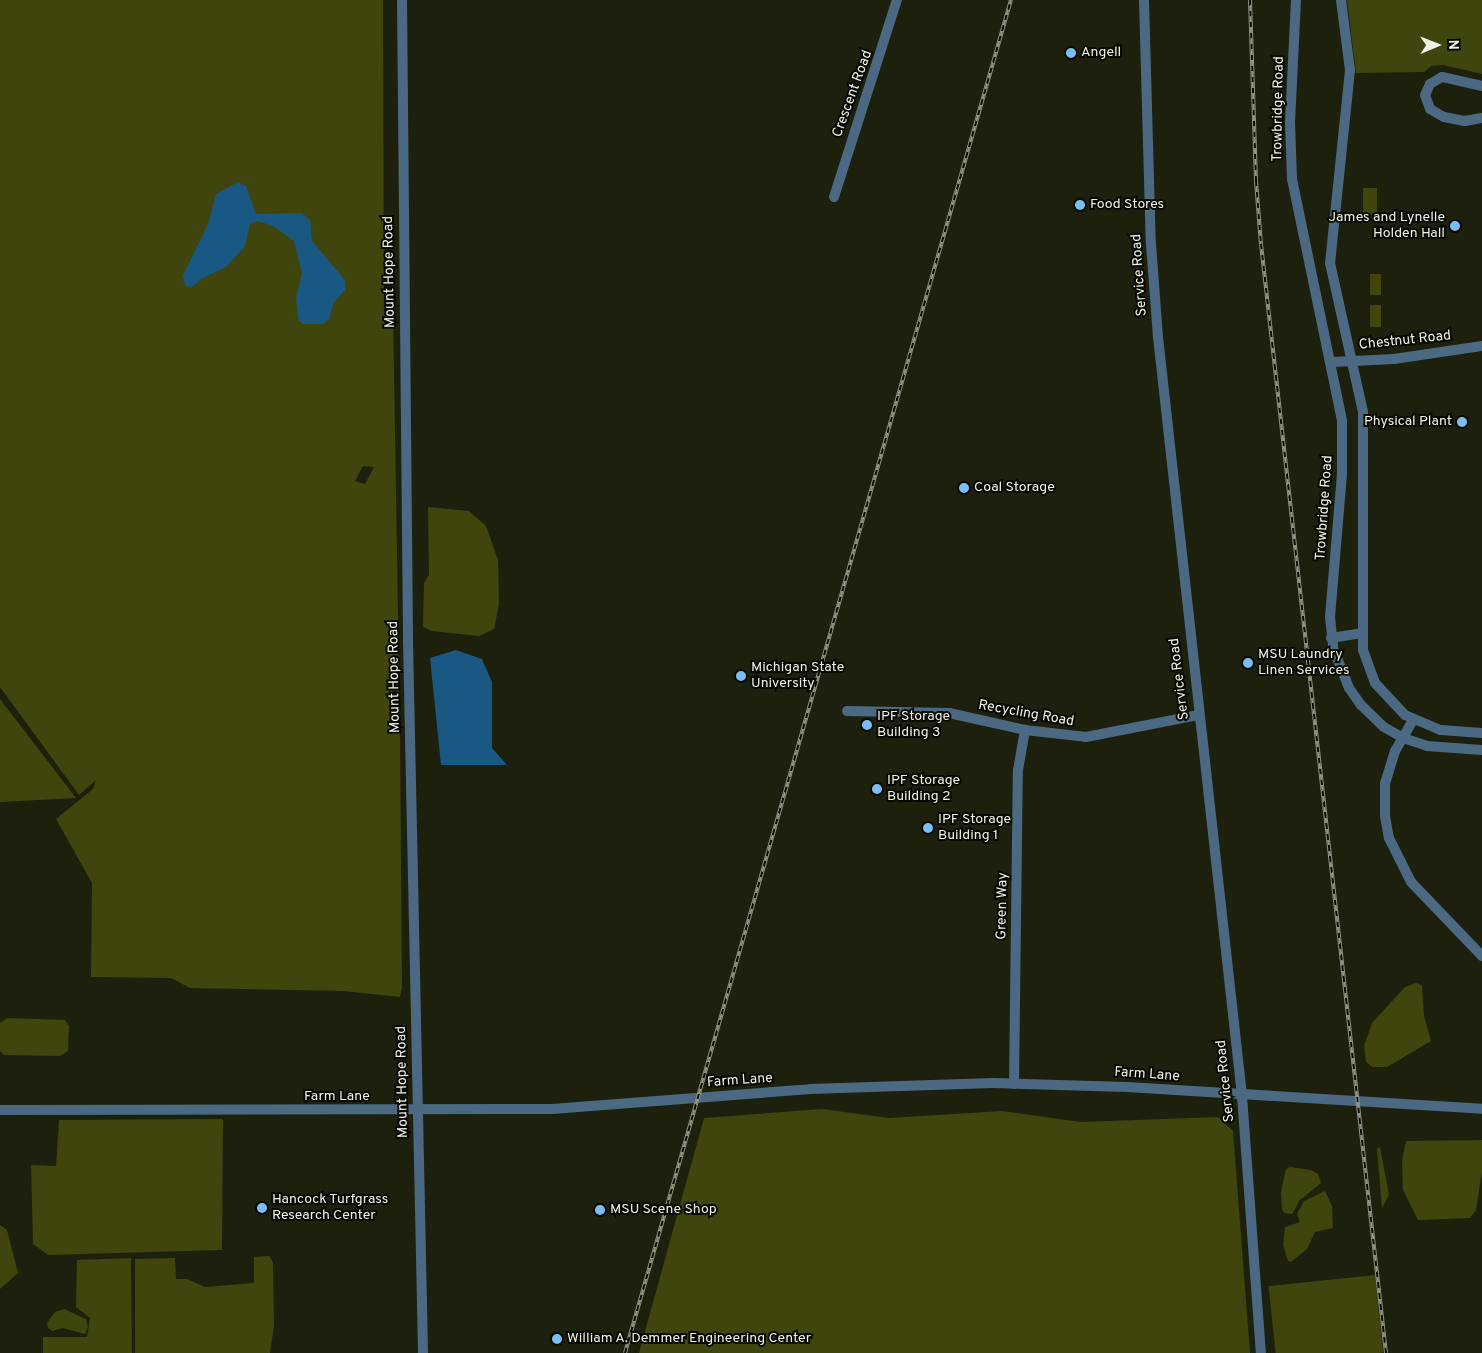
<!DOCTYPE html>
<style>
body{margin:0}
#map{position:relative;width:1482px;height:1353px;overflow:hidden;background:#1d200c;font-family:Overpass,sans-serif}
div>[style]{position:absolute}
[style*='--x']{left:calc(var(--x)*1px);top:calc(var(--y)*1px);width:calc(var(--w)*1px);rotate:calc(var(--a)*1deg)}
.green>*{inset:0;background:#3f450c;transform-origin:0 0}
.water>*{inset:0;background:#1a5884}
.minor>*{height:10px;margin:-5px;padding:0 5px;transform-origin:5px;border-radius:5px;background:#4b6982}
.rail>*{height:4px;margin-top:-2px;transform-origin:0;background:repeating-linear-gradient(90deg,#080903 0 5.5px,#909382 0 11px);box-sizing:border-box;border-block:1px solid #909382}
.dots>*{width:14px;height:14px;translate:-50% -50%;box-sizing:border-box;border:2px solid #080903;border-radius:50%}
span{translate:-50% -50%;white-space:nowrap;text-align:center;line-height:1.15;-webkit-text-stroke:4px #080903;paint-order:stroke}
.poi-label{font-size:14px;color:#eff1e4}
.left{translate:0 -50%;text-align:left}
.right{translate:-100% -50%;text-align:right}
.street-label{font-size:14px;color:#eff1e4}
.north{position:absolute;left:1412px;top:20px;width:50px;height:50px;-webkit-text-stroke:4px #080903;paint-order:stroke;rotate:89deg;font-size:14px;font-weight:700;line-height:20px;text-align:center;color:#eff1e4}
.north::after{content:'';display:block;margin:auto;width:18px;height:22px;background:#eff1e4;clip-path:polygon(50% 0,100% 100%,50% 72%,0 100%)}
</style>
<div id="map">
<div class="green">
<div style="clip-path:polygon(evenodd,0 0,383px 0,384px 324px,393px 312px,400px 731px,402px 988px,400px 997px,343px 991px,190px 988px,171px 978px,91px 977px,92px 883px,56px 819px,93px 789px,96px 780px,79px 795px,0 687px,0 0,363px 466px,374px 467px,365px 484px,355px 481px,363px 466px)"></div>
<div style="clip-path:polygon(1347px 0,1482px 0,1482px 74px,1443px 65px,1431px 66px,1424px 72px,1356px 73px)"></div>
<div style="left:1363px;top:188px;width:14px;height:27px"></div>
<div style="left:1370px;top:274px;width:11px;height:21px"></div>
<div style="left:1370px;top:305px;width:11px;height:22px"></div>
<div style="clip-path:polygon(428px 507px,469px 511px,486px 526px,498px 560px,499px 604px,494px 629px,479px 636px,432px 631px,423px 627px,424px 583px,429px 575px)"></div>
<div style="clip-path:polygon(0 699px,76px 798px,0 802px)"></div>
<div style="clip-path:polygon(1416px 983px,1422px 985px,1424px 1016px,1431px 1041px,1387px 1067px,1372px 1067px,1366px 1062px,1364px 1046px,1372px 1023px,1405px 987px)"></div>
<div style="clip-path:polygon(7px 1018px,65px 1020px,69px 1026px,68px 1051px,60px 1056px,4px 1055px,0 1051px,0 1023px)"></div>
<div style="clip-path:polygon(822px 1109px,889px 1118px,1002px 1111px,1081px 1122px,1218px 1117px,1233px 1131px,1250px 1353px,639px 1353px,704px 1118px)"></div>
<div style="clip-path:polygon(223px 1119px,222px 1250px,48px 1255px,33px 1244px,31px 1165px,56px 1166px,59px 1120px)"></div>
<div style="clip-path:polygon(1482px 1140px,1482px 1171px,1476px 1210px,1470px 1218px,1418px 1220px,1403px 1190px,1402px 1161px,1406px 1141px)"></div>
<div style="clip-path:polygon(1380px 1147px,1389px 1195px,1382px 1208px,1377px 1149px)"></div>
<div style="clip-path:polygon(1290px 1167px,1311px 1170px,1318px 1174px,1321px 1183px,1300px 1200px,1292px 1214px,1284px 1213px,1282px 1209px,1281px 1192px,1286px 1169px)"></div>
<div style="clip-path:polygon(1325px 1191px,1332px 1206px,1333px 1228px,1315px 1232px,1307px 1249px,1291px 1262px,1288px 1261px,1283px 1245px,1285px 1227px,1300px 1222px,1297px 1214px,1304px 1201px)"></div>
<div style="clip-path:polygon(0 1225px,7px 1230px,18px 1273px,0 1289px)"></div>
<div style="clip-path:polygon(269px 1256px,273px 1262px,274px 1326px,270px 1353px,135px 1353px,135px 1259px,175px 1258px,176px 1279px,187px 1279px,205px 1287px,254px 1283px,254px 1257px)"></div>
<div style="clip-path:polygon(131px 1258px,132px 1353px,43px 1353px,43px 1337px,87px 1337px,90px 1318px,76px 1307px,77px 1260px)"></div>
<div style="left:1375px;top:1275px;width:78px;height:107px;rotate:84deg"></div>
<div style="clip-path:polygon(64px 1309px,86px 1319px,88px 1327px,85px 1334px,63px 1328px,52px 1331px,48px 1328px,47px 1323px,55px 1312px)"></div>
</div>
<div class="water">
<div style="clip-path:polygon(238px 182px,246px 186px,256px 214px,302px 213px,310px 220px,312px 241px,345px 280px,345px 290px,334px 302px,329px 319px,323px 324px,302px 324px,298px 318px,296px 298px,302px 273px,294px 241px,273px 226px,258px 221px,250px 224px,245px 246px,226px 267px,201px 279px,192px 287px,185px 286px,183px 275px,208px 224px,216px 194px)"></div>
<div style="clip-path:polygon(456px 650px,482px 659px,492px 682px,492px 748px,507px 765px,441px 765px,430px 658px)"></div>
</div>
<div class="minor">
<div style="--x:402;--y:0;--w:641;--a:89.46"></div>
<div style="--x:408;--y:641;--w:712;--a:88.79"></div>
<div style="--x:1144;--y:0;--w:244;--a:88.4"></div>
<div style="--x:1151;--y:244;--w:93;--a:85.7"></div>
<div style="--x:1158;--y:337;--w:764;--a:83.68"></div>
<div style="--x:1242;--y:1096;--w:258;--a:85.8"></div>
<div style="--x:1296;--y:0;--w:122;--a:92.8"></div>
<div style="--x:1290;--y:122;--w:57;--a:88"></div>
<div style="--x:1292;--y:179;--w:247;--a:78.3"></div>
<div style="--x:1342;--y:421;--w:53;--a:90"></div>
<div style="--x:1342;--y:474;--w:144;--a:94.8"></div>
<div style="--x:1330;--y:617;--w:31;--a:84"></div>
<div style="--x:1333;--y:648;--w:43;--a:68.2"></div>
<div style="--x:1349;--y:688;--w:21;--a:55"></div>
<div style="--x:1361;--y:705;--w:32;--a:44"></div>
<div style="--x:1384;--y:727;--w:22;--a:30"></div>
<div style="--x:1403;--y:738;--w:25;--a:18"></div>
<div style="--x:1427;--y:746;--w:55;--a:4.2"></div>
<div style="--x:1341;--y:0;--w:71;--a:82.7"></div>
<div style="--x:1350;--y:70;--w:194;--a:95.9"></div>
<div style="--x:1330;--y:263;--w:153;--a:77.5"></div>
<div style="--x:1363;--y:412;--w:238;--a:90"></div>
<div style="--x:1363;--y:650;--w:35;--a:70"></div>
<div style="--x:1375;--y:683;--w:44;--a:46.8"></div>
<div style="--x:1405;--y:715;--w:39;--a:23"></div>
<div style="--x:1441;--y:730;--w:41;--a:4.2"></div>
<div style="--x:1482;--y:86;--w:41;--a:-167.3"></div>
<div style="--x:1442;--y:77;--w:14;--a:150"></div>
<div style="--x:1430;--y:84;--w:12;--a:114"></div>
<div style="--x:1425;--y:95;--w:15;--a:70"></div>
<div style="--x:1430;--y:109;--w:16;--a:30"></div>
<div style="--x:1444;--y:117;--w:21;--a:11"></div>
<div style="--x:1465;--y:121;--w:17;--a:-10"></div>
<div style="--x:834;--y:197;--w:207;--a:-72.3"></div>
<div style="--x:1332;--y:362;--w:62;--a:-2.8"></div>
<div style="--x:1394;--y:359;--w:89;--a:-8.4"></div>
<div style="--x:1331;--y:638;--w:31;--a:-9"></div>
<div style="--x:847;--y:711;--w:102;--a:1.1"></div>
<div style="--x:949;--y:713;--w:78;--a:12.6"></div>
<div style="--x:1025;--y:730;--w:61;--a:6.5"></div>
<div style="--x:1086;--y:737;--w:114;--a:-11.1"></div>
<div style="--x:1413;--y:720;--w:36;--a:120"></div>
<div style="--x:1395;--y:751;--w:34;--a:107"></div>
<div style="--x:1385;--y:783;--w:33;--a:90"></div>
<div style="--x:1385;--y:816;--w:22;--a:80"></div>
<div style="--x:1389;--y:838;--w:49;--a:63.4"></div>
<div style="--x:1411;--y:882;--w:103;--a:46.2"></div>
<div style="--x:1014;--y:1084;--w:314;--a:-89.3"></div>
<div style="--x:1018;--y:770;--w:41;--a:-80.1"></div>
<div style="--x:0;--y:1110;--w:552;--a:-0.1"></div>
<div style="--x:552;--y:1109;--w:259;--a:-4.4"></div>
<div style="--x:810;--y:1089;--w:183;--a:-1.9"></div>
<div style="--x:993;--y:1083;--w:134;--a:1.7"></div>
<div style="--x:1127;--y:1087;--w:356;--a:3.5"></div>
</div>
<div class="rail">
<div style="--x:1250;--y:0;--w:181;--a:88.1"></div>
<div style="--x:1256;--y:181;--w:63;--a:85.5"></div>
<div style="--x:1261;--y:244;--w:1116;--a:83.57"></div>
<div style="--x:625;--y:1353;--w:1407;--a:-74.08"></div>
</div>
<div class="dots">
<div style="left:1071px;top:53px;background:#78bff8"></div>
<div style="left:1080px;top:205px;background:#78bff8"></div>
<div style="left:1455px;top:226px;background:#78bff8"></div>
<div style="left:1462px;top:422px;background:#78bff8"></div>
<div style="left:964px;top:488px;background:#78bff8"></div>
<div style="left:1248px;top:663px;background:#78bff8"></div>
<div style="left:741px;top:676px;background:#78bff8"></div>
<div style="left:867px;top:725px;background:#78bff8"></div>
<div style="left:877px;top:789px;background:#78bff8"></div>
<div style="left:928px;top:828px;background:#78bff8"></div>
<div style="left:262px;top:1208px;background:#78bff8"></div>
<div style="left:600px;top:1210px;background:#78bff8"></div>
<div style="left:557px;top:1339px;background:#78bff8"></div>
</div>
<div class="poi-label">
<span class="left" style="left:1081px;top:53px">Angell</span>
<span class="left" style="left:1090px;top:205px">Food Stores</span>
<span class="right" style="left:1445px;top:226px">James and Lynelle<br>Holden Hall</span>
<span class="right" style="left:1452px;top:422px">Physical Plant</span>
<span class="left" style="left:974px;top:488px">Coal Storage</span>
<span class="left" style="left:1258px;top:663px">MSU Laundry<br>Linen Services</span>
<span class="left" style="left:751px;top:676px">Michigan State<br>University</span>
<span class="left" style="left:877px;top:725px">IPF Storage<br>Building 3</span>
<span class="left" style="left:887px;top:789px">IPF Storage<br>Building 2</span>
<span class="left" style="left:938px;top:828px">IPF Storage<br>Building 1</span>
<span class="left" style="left:272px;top:1208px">Hancock Turfgrass<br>Research Center</span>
<span class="left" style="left:610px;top:1210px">MSU Scene Shop</span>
<span class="left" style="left:567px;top:1339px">William A. Demmer Engineering Center</span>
</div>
<div class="street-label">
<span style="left:853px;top:94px;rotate:-70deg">Crescent Road</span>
<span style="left:1279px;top:109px;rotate:-89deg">Trowbridge Road</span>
<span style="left:390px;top:272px;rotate:-91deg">Mount Hope Road</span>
<span style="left:1140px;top:275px;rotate:-94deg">Service Road</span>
<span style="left:1405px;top:341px;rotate:-6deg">Chestnut Road</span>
<span style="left:1325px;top:508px;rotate:-86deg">Trowbridge Road</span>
<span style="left:395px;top:677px;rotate:-91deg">Mount Hope Road</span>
<span style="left:1180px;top:679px;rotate:-97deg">Service Road</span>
<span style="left:1026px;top:714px;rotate:10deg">Recycling Road</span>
<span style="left:1003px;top:906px;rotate:-89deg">Green Way</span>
<span style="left:1147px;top:1075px;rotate:4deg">Farm Lane</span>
<span style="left:740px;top:1081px;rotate:-4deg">Farm Lane</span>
<span style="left:1226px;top:1081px;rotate:-96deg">Service Road</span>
<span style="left:403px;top:1082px;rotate:-91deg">Mount Hope Road</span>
<span style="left:337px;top:1097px">Farm Lane</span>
</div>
<div class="north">N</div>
</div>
